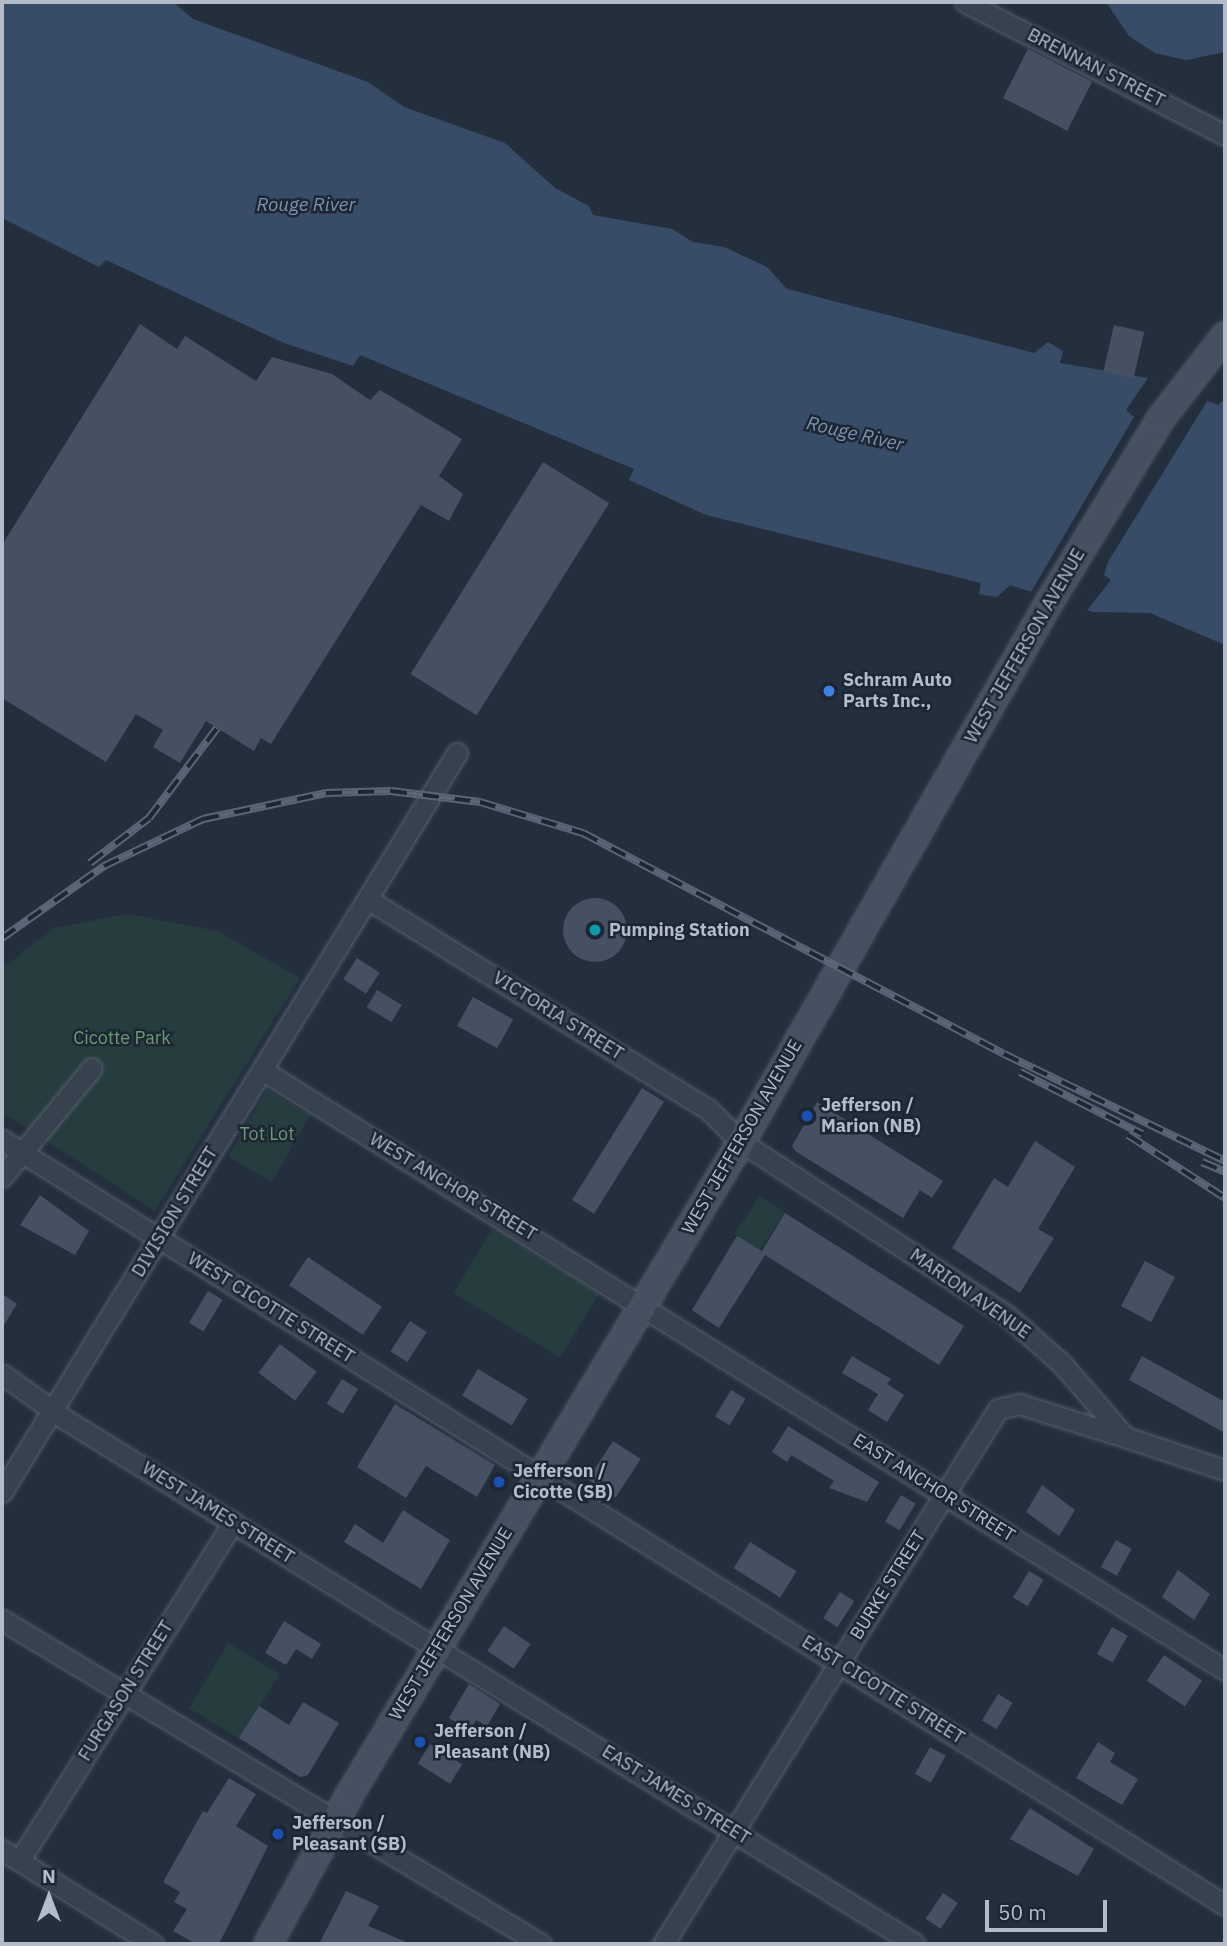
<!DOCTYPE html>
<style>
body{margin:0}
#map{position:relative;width:1227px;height:1946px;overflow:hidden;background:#242f3e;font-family:"IBM Plex Sans",sans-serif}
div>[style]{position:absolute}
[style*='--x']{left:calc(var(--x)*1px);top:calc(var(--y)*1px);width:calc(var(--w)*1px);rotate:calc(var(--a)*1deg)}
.green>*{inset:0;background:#263c3f;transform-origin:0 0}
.water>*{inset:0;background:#394c67}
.pier>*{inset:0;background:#242f3e}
.building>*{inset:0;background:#455162;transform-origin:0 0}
.round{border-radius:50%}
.roads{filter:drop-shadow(0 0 2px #565f6c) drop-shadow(0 0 2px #565f6c)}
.minor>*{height:19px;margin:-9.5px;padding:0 9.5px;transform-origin:9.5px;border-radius:9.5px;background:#38414e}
.secondary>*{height:26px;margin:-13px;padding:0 13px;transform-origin:13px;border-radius:13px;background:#465061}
.rail>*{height:8px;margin-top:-4px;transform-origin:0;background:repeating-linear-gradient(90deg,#1d2633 0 16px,#5a6575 0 32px);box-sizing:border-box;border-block:2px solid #5a6575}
.dots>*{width:19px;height:19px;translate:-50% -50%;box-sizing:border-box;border:4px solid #1d2633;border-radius:50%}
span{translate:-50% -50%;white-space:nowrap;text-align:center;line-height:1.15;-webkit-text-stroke:5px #1d2633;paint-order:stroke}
.street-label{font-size:18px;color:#b4bcc9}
.poi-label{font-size:18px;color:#b4bcc9;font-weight:700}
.left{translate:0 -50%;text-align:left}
.park-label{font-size:18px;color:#6b9a76}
.water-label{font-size:19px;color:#7c92b1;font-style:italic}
.frame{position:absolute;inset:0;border:4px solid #b4bcc9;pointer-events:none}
.north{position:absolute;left:14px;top:1862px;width:70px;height:70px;-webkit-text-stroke:5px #1d2633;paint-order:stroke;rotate:0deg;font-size:19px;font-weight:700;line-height:28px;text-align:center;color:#b4bcc9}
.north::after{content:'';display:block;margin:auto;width:24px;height:32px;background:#b4bcc9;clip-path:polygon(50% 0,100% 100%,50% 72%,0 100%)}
.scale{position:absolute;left:985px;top:1900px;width:122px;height:32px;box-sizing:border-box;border:4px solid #b4bcc9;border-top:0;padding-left:9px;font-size:21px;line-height:24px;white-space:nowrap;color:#b4bcc9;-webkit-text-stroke:5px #1d2633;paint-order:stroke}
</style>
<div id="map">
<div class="green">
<div style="clip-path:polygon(127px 914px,218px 931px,300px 978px,155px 1211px,2px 1112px,2px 969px,53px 928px)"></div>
<div style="left:267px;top:1090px;width:50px;height:77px;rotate:30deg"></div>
<div style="left:760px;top:1196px;width:30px;height:46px;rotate:34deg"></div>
<div style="left:492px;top:1229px;width:125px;height:75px;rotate:31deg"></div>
<div style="left:228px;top:1643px;width:60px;height:76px;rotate:31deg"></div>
</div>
<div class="water">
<div style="clip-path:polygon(2px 2px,173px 2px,193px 19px,368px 82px,404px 107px,505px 143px,555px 188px,589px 206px,593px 215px,672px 229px,693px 242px,724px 247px,767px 267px,787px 289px,1034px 353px,1048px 342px,1063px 351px,1060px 363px,1148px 378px,1218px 405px,1225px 399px,1225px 645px,1150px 613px,1093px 612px,1010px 585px,997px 597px,979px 594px,981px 583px,706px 515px,629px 480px,634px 469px,360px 355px,353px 366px,284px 343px,106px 260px,99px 267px,2px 218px)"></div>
<div style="clip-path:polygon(1106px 2px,1225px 2px,1225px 52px,1186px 60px,1155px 53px,1129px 36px)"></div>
</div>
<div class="pier">
<div style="clip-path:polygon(1148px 378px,1209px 398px,1108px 562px,1104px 575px,1111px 580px,1085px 613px,1028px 597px,1134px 417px,1126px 410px)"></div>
</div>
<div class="building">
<div style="left:1028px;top:49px;width:72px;height:55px;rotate:27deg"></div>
<div style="clip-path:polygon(140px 324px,177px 349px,185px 336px,256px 381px,272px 357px,332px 374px,370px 400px,380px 390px,462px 439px,439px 476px,463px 494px,449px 521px,421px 505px,271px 744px,261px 738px,254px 751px,206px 721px,180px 763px,153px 747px,163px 730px,136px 714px,106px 762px,2px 698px,2px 545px)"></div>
<div style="left:1114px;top:325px;width:31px;height:48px;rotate:13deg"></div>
<div style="left:543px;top:462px;width:78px;height:250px;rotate:32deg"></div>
<div class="round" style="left:563px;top:898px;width:64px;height:64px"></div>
<div style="left:357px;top:958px;width:27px;height:25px;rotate:33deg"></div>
<div style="left:377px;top:990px;width:29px;height:20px;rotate:31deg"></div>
<div style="left:473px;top:997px;width:46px;height:33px;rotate:29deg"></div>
<div style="left:642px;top:1088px;width:26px;height:132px;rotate:32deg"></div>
<div style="clip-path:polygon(817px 1102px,943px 1181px,932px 1198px,920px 1190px,903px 1218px,795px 1151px,792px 1146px)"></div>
<div style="clip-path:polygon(1035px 1141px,1075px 1167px,1038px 1229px,1054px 1238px,1020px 1293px,952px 1248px,994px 1178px,1008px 1187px)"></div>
<div style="clip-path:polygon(40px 1195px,89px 1231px,75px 1255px,20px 1225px)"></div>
<div style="clip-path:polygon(785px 1213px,964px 1326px,939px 1365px,765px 1255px,719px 1328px,692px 1310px,737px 1236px,762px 1251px)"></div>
<div style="left:308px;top:1257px;width:89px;height:34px;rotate:34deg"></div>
<div style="left:1145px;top:1261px;width:34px;height:51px;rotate:28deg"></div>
<div style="left:208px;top:1291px;width:17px;height:37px;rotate:31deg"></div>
<div style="clip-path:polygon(2px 1294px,17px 1304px,2px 1328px)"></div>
<div style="left:410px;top:1321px;width:20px;height:36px;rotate:33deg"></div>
<div style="left:280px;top:1344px;width:46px;height:36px;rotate:37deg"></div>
<div style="clip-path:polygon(852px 1356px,891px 1379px,887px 1384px,904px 1395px,887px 1422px,868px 1410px,878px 1394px,842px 1373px)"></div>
<div style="clip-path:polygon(1142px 1356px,1225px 1402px,1225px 1433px,1129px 1380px)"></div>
<div style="left:478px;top:1369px;width:58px;height:31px;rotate:31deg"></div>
<div style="left:342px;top:1379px;width:19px;height:29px;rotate:32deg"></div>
<div style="left:731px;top:1390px;width:17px;height:31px;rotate:31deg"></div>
<div style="clip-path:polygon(395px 1404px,495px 1465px,477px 1497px,426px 1466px,406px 1498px,357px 1467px)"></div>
<div style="clip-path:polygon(788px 1426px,879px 1482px,867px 1502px,829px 1488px,834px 1481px,791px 1455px,787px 1462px,772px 1452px)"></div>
<div style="left:613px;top:1441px;width:33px;height:46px;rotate:33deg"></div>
<div style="clip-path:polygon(1042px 1485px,1075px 1510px,1059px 1536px,1026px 1512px)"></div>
<div style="left:901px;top:1495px;width:17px;height:31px;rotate:31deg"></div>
<div style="clip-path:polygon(403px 1510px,450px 1540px,421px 1589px,344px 1542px,355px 1524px,383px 1543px)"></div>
<div style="left:1116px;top:1540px;width:18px;height:31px;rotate:29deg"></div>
<div style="left:750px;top:1542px;width:55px;height:31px;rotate:32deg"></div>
<div style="clip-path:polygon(1178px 1570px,1210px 1594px,1194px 1620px,1162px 1597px)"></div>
<div style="left:1029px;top:1571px;width:17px;height:31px;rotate:31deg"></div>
<div style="left:840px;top:1592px;width:17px;height:31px;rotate:33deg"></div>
<div style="clip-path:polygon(284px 1621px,321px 1644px,312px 1659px,296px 1649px,286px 1665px,265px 1653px)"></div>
<div style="left:504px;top:1626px;width:32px;height:30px;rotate:34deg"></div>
<div style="left:1112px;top:1627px;width:18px;height:31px;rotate:29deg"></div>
<div style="left:1164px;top:1655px;width:46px;height:31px;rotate:34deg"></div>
<div style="clip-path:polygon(469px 1684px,500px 1704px,487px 1726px,476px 1720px,470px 1731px,449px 1718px)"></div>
<div style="left:998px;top:1694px;width:17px;height:31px;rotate:31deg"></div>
<div style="clip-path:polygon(303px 1702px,339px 1723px,308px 1775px,300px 1777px,239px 1738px,259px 1706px,289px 1725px)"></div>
<div style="clip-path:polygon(1098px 1742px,1115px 1753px,1110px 1762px,1138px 1779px,1122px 1805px,1076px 1778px)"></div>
<div style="left:430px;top:1744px;width:38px;height:23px;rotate:32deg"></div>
<div style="left:930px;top:1747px;width:18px;height:31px;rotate:29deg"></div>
<div style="clip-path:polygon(229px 1778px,256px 1794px,236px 1826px,268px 1846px,219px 1944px,196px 1944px,173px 1931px,187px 1909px,174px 1902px,180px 1892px,163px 1882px,203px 1811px,207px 1813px)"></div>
<div style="clip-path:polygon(1030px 1808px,1094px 1849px,1078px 1876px,1010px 1839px)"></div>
<div style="clip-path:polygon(346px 1891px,379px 1906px,368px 1926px,411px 1944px,319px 1944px)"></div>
<div style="left:943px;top:1893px;width:18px;height:31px;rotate:34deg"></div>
</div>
<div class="roads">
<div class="minor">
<div style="--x:965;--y:2;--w:292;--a:27.1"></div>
<div style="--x:369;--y:900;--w:398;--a:31.7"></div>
<div style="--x:708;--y:1109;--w:47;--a:45"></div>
<div style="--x:741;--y:1142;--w:320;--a:33.1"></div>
<div style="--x:1009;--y:1317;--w:71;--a:41.6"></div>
<div style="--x:1062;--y:1364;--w:96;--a:49.2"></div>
<div style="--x:1125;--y:1437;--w:105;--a:18.3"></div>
<div style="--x:262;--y:1070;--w:1135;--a:31.93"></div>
<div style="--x:2;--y:1140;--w:1443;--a:32.03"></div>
<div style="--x:2;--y:1177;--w:141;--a:-50.5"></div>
<div style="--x:2;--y:1374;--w:75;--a:35.8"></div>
<div style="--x:63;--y:1418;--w:1001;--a:31.69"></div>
<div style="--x:2;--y:1492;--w:868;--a:-58.38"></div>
<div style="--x:2;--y:1620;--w:629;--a:31.01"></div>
<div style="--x:2;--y:1850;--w:178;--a:31.9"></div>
<div style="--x:19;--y:1861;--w:401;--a:-57.7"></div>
<div style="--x:663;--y:1944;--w:631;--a:-57.95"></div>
<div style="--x:998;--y:1409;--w:22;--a:-13"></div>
<div style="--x:1019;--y:1404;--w:111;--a:17.3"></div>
</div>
<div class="secondary">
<div style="--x:268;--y:1944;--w:171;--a:-61.3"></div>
<div style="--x:350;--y:1794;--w:760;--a:-59.05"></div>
<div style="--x:741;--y:1142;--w:623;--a:-60.27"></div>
<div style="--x:1050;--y:601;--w:215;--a:-58.7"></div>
<div style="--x:1162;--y:417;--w:103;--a:-52.1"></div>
</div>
</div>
<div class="rail">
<div style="--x:90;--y:863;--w:74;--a:-37.3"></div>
<div style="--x:149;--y:818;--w:113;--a:-52.9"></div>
<div style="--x:2;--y:938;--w:125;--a:-35.2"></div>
<div style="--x:104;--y:866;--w:110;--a:-25.4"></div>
<div style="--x:203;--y:819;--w:126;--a:-11.9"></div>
<div style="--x:326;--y:793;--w:65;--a:-1.8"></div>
<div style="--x:391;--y:791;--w:90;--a:7"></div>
<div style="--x:480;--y:802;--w:108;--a:16.8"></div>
<div style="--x:583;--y:833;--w:475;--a:27.7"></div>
<div style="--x:1004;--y:1054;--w:246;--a:25.8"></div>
<div style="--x:1020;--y:1072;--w:137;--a:26.9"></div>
<div style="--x:1128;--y:1135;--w:116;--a:33"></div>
<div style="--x:1202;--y:1162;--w:25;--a:23"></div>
</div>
<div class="dots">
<div style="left:829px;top:691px;background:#3f7fe0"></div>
<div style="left:595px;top:930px;background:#0f9aa8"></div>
<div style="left:807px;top:1116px;background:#1a4fb4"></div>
<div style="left:499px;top:1482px;background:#1a4fb4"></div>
<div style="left:420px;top:1742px;background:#1a4fb4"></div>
<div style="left:278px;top:1834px;background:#1a4fb4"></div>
</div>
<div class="street-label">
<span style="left:1096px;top:68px;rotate:27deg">BRENNAN STREET</span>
<span style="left:1025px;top:646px;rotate:-60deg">WEST JEFFERSON AVENUE</span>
<span style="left:558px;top:1016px;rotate:32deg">VICTORIA STREET</span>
<span style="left:742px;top:1137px;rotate:-60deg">WEST JEFFERSON AVENUE</span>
<span style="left:453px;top:1187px;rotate:31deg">WEST ANCHOR STREET</span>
<span style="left:175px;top:1212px;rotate:-59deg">DIVISION STREET</span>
<span style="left:970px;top:1294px;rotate:35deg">MARION AVENUE</span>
<span style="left:271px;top:1308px;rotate:32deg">WEST CICOTTE STREET</span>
<span style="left:934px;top:1488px;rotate:32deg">EAST ANCHOR STREET</span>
<span style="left:218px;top:1513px;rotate:32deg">WEST JAMES STREET</span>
<span style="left:888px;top:1585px;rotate:-58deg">BURKE STREET</span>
<span style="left:451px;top:1624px;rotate:-59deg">WEST JEFFERSON AVENUE</span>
<span style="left:883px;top:1690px;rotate:32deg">EAST CICOTTE STREET</span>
<span style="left:126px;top:1691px;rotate:-58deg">FURGASON STREET</span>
<span style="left:676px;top:1795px;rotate:32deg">EAST JAMES STREET</span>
</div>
<div class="poi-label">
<span class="left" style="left:843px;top:691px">Schram Auto<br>Parts Inc.,</span>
<span class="left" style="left:609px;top:930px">Pumping Station</span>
<span class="left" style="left:821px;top:1116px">Jefferson /<br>Marion (NB)</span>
<span class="left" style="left:513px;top:1482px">Jefferson /<br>Cicotte (SB)</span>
<span class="left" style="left:434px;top:1742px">Jefferson /<br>Pleasant (NB)</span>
<span class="left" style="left:292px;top:1834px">Jefferson /<br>Pleasant (SB)</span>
</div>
<div class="park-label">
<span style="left:122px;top:1038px">Cicotte Park</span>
<span style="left:267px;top:1134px">Tot Lot</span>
</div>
<div class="water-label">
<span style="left:306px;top:205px">Rouge River</span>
<span style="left:855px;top:434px;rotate:13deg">Rouge River</span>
</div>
<div class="frame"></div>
<div class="north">N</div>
<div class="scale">50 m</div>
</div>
